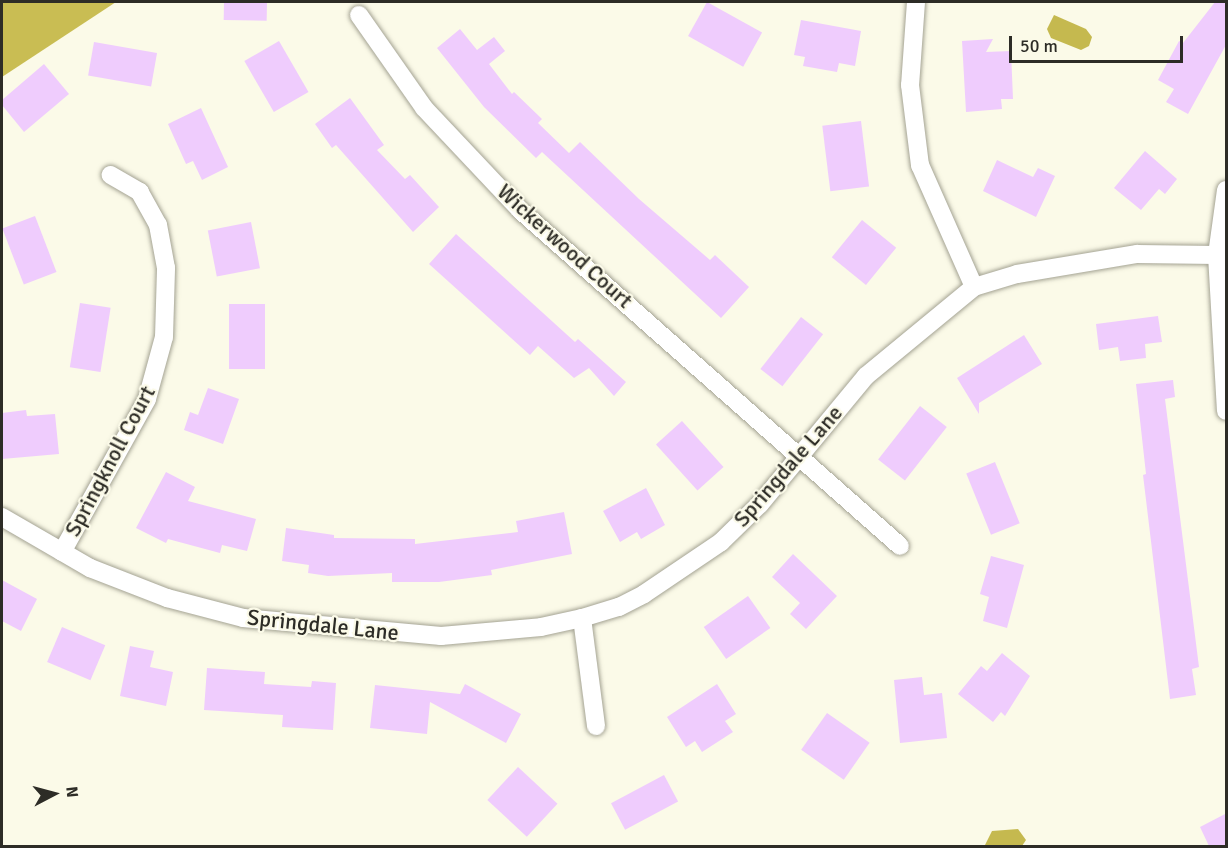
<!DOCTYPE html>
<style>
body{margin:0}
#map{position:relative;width:1228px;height:848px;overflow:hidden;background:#fbfae8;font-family:Signika,sans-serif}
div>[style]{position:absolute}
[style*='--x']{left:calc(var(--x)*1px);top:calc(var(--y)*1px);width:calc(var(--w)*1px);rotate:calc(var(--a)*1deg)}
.forest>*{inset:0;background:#c9bd53}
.water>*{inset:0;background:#c5b94f}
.building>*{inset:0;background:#efccfd;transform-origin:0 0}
.roads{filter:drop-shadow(0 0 2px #a4a393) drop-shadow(0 0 2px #a4a393)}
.street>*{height:18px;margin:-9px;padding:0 9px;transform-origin:9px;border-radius:9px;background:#fff}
span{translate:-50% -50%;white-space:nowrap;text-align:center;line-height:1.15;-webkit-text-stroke:4.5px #fbfae8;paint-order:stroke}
.street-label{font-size:22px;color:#2d2c26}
.frame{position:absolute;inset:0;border:3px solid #2d2c26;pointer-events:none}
.north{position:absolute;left:24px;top:764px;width:60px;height:60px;-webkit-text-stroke:4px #fbfae8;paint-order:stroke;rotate:84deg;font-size:16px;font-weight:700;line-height:24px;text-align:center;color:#2d2c26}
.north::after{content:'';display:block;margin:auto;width:21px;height:27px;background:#2d2c26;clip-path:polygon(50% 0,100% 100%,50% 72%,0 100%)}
.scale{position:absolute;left:1009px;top:36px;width:174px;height:27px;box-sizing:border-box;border:3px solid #2d2c26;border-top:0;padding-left:8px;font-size:18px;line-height:21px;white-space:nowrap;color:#2d2c26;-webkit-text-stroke:4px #fbfae8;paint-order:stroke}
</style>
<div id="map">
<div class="forest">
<div style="clip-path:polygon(2px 2px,116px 2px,2px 77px)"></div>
</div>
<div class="water">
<div style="clip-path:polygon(1054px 15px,1086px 29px,1092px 37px,1089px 46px,1081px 50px,1051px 38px,1047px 29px)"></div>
<div style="clip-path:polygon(1018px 829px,1026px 840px,1022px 846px,985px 845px,992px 831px)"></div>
</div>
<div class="building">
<div style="left:224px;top:2px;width:43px;height:18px;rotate:1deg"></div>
<div style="left:707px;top:2px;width:63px;height:39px;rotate:29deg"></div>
<div style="clip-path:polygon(1215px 2px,1227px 2px,1227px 43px,1188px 114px,1166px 102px,1174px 89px,1158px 80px,1179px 41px,1183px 43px)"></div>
<div style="clip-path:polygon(801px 20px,861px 31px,855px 66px,839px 63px,837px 72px,803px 66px,805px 57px,794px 55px)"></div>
<div style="clip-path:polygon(460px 29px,477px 50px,494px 37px,505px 51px,489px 64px,512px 94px,514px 92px,542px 119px,538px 123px,569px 153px,580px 142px,639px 199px,710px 260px,715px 255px,749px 287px,721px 318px,542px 152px,536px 158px,484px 107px,437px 48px)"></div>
<div style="clip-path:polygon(993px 39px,986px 52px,1011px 51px,1013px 99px,1001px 99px,1002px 109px,966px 112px,962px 41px)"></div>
<div style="left:279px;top:41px;width:59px;height:40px;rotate:60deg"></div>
<div style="left:94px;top:42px;width:64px;height:34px;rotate:10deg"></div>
<div style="clip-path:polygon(44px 64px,69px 94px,24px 132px,2px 105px,2px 100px)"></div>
<div style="clip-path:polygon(350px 98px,384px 145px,377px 150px,405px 179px,410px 175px,439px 207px,413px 232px,336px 145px,332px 148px,315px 124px)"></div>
<div style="clip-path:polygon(201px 108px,228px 167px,202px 180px,193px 161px,186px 164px,168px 124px)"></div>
<div style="left:861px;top:121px;width:66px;height:39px;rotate:83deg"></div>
<div style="clip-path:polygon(1145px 151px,1177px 179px,1165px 194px,1159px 189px,1141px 210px,1114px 188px)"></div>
<div style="clip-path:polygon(997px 160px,1033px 177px,1038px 168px,1055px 176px,1036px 217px,983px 191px)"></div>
<div style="left:35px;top:216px;width:60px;height:35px;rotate:69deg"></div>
<div style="left:862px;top:220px;width:44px;height:48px;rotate:39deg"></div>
<div style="left:251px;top:222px;width:47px;height:44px;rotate:79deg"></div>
<div style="clip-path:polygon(456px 234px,575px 342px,578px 339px,626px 382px,614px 396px,589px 368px,574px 378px,538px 346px,530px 355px,429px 264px)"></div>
<div style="left:80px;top:303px;width:31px;height:65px;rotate:9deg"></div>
<div style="left:229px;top:304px;width:36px;height:65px"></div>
<div style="clip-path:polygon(1158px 316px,1162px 342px,1145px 344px,1146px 358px,1120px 361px,1118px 347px,1099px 350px,1096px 324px)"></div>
<div style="left:801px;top:317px;width:28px;height:66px;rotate:38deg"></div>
<div style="clip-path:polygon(1024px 335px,1042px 364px,979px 403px,979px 414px,957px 378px)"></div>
<div style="clip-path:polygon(1173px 380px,1175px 397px,1165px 399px,1199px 667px,1192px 669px,1196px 695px,1170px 699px,1143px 475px,1146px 474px,1136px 384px)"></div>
<div style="clip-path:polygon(208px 388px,239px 399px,223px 444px,184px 430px,190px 412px,198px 415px)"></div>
<div style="left:920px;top:406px;width:34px;height:68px;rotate:38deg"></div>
<div style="clip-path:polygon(26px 410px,27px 416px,55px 414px,59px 454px,2px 459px,2px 413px)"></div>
<div style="left:682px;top:421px;width:62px;height:35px;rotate:48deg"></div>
<div style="left:995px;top:462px;width:66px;height:31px;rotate:68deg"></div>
<div style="clip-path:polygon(166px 472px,195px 487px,188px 501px,256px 519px,247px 551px,222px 545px,220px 553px,168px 539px,166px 543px,136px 528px)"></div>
<div style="clip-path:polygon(646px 488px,665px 525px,641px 539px,637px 532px,620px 542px,603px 511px)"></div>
<div style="clip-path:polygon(564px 512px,572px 554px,491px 570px,492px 575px,439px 582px,392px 582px,392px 573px,328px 576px,308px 573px,309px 565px,282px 561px,286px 528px,334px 535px,334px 538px,415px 539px,415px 544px,518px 532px,516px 521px)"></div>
<div style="clip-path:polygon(793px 554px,837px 596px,806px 629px,790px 614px,800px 603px,772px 577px)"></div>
<div style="clip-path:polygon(991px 556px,1024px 565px,1007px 628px,983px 621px,989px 597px,980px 594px)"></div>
<div style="clip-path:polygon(2px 580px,37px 599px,21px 631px,2px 621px)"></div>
<div style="left:748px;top:596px;width:39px;height:54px;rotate:55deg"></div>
<div style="left:62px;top:627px;width:47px;height:38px;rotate:23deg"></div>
<div style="clip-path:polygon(130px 646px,154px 651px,150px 667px,173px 672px,166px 706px,120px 696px)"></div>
<div style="clip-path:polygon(1002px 653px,1030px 676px,1005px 716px,1001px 712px,993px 722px,958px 694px,981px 666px,987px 671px)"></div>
<div style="clip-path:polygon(207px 668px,265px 672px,264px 684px,311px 687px,312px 681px,336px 683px,333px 730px,282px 727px,283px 715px,204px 710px)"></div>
<div style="clip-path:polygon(922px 677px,924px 695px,942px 693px,947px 738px,900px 743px,894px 680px)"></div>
<div style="clip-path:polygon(465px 684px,521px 714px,506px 743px,430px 702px,427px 734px,370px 728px,375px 685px,460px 694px)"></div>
<div style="clip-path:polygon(717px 684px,736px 714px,725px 721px,733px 732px,702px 752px,695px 741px,686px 747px,667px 717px)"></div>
<div style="left:827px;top:713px;width:52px;height:45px;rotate:35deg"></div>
<div style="left:518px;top:767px;width:54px;height:45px;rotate:43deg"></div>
<div style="left:664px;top:775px;width:30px;height:60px;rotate:62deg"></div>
<div style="clip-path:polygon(1227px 813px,1227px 846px,1209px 846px,1200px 827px)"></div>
</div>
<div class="roads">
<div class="street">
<div style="--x:916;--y:2;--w:83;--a:94.1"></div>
<div style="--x:910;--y:85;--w:81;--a:82.9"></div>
<div style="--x:920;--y:165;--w:133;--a:66.1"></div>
<div style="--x:359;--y:15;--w:113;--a:55"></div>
<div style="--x:424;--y:108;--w:140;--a:46.7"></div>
<div style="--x:520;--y:210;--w:507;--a:41.48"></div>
<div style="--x:1226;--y:190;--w:66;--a:97.9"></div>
<div style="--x:1217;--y:255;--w:156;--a:86.7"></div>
<div style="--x:2;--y:517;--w:102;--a:30.1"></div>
<div style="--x:90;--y:568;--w:83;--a:21.3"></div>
<div style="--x:167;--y:598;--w:79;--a:14.7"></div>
<div style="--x:243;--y:618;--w:199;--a:5.2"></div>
<div style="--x:441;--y:636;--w:100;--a:-5.1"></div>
<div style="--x:541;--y:627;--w:42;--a:-12.4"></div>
<div style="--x:582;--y:618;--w:39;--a:-17"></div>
<div style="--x:619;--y:607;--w:28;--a:-27"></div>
<div style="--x:644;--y:594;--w:93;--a:-34"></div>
<div style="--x:721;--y:542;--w:54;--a:-44.3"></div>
<div style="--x:760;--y:504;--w:166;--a:-50.4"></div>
<div style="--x:866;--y:376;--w:140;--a:-39.5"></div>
<div style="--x:974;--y:287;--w:45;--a:-16.8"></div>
<div style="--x:1017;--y:274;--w:122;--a:-9.5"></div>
<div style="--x:1137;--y:254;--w:80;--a:0.7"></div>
<div style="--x:62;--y:552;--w:175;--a:-60.9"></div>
<div style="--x:147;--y:399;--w:64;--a:-74.7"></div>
<div style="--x:164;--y:337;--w:69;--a:-88.3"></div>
<div style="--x:166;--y:268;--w:44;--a:-100.5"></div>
<div style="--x:158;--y:225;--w:38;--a:-119"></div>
<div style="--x:140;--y:192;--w:34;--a:-150"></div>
<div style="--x:582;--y:618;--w:109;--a:82.6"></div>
</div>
</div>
<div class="street-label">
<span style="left:565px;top:246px;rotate:42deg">Wickerwood Court</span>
<span style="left:110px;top:461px;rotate:-62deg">Springknoll Court</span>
<span style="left:788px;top:466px;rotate:-49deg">Springdale Lane</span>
<span style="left:323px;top:625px;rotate:6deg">Springdale Lane</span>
</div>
<div class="frame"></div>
<div class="north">N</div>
<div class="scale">50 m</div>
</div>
